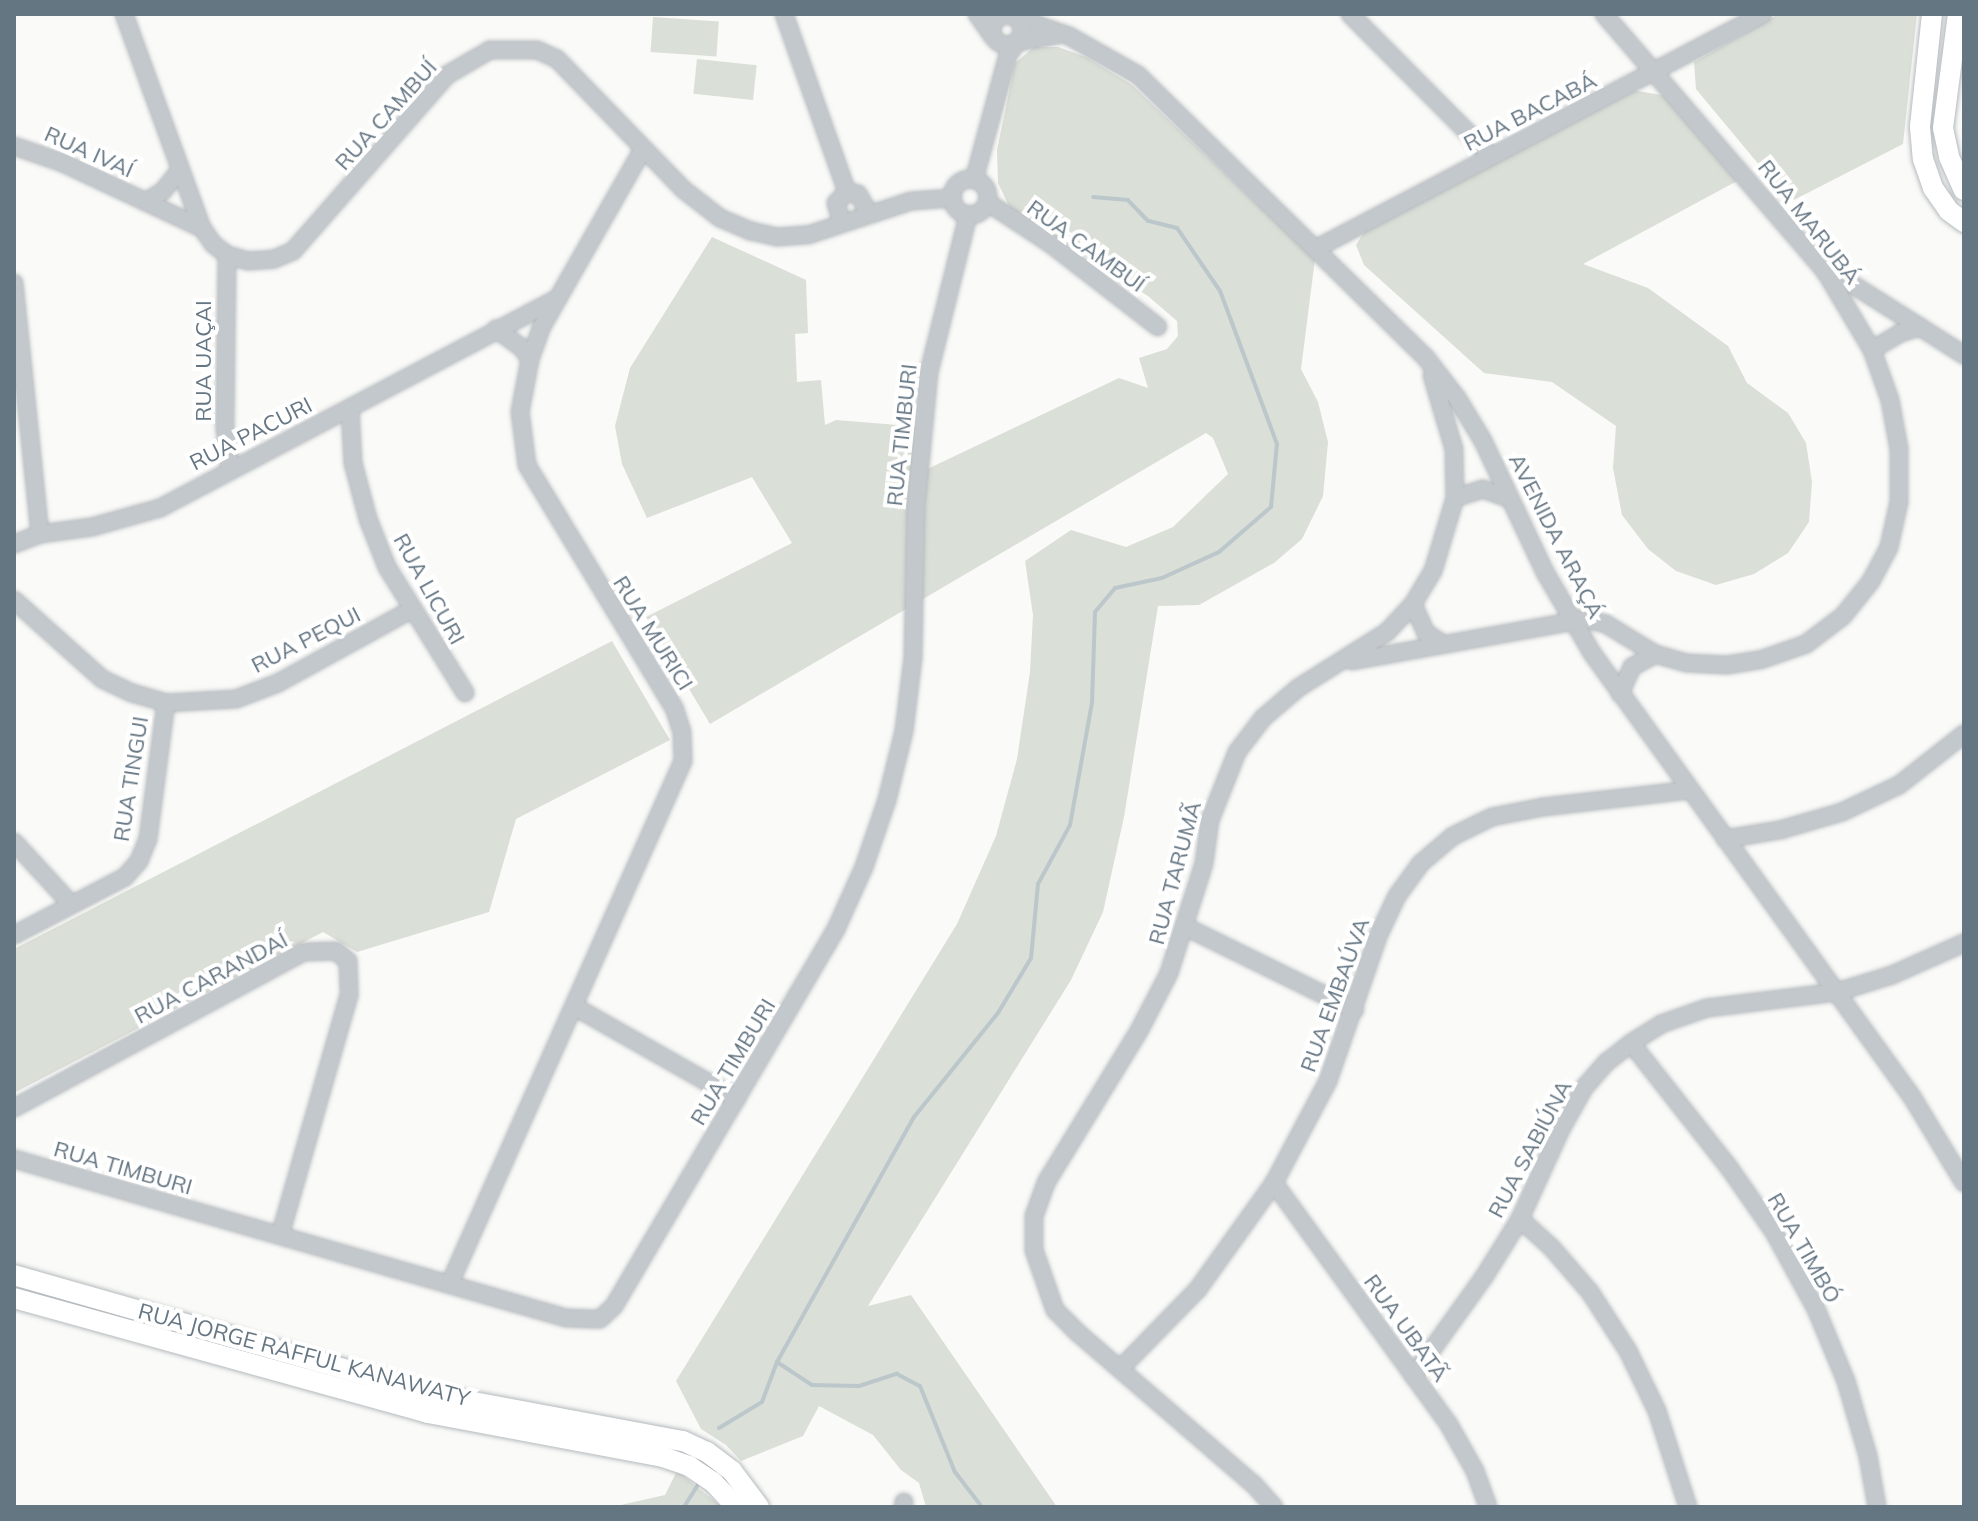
<!DOCTYPE html>
<meta charset="utf-8">
<style>
body{margin:0}
#map{position:relative;width:1978px;height:1521px;overflow:hidden;background:#fafaf8;font-family:Mulish,sans-serif}
div>[style]{position:absolute}
[style*='--x']{left:calc(var(--x)*1px);top:calc(var(--y)*1px);width:calc(var(--w)*1px);rotate:calc(var(--a)*1deg)}
.green>*{inset:0;background:#dadfd7;transform-origin:0 0}
.stream>*{height:4px;margin:-2px;padding:0 2px;transform-origin:2px;border-radius:2px;background:#bbc7cb}
.roads{filter:drop-shadow(0 0 2px #b5babe) drop-shadow(0 0 2px #b5babe)}
.minor>*{height:16px;margin:-8px;padding:0 8px;transform-origin:8px;border-radius:8px;background:#c3c8cc}
.minor>.ring{margin:-8px;padding:0;box-sizing:content-box;background:none;border:16px solid #c3c8cc;border-radius:50%}
.major>*{height:20px;margin:-10px;padding:0 10px;transform-origin:10px;border-radius:10px;background:#fff}
span{translate:-50% -50%;white-space:nowrap;text-align:center;line-height:1.15;-webkit-text-stroke:8px #fff;paint-order:stroke}
.street-label{font-size:22px;color:#657683}
.frame{position:absolute;inset:0;border:16px solid #657683;pointer-events:none}
</style>
<div id="map">
<div class="green">
<div style="clip-path:polygon(1779px 14px,1917px 14px,1903px 144px,1790px 202px,1696px 89px,1694px 62px)"></div>
<div style="left:653px;top:17px;width:66px;height:35px;rotate:4deg"></div>
<div style="clip-path:polygon(1034px 47px,1058px 47px,1086px 57px,1131px 84px,1315px 259px,1301px 369px,1318px 402px,1328px 442px,1323px 496px,1302px 539px,1274px 563px,1199px 605px,1158px 606px,1124px 817px,1103px 912px,1071px 980px,868px 1306px,911px 1295px,1057px 1507px,926px 1507px,919px 1483px,901px 1470px,873px 1435px,819px 1406px,803px 1436px,741px 1461px,726px 1445px,701px 1429px,676px 1381px,957px 924px,996px 836px,1017px 759px,1030px 672px,1033px 615px,1025px 561px,1071px 530px,1126px 547px,1173px 527px,1228px 474px,1213px 438px,1206px 433px,710px 724px,646px 617px,792px 543px,752px 477px,647px 518px,622px 464px,615px 426px,630px 368px,712px 237px,806px 280px,808px 333px,795px 334px,797px 382px,821px 380px,825px 425px,836px 420px,922px 427px,919px 473px,1119px 378px,1148px 388px,1139px 358px,1167px 349px,1178px 336px,1177px 321px,1148px 296px,1010px 208px,998px 183px,997px 150px,1015px 63px)"></div>
<div style="left:697px;top:59px;width:60px;height:35px;rotate:6deg"></div>
<div style="clip-path:polygon(1632px 90px,1667px 96px,1739px 180px,1583px 264px,1648px 288px,1728px 346px,1747px 383px,1788px 413px,1806px 443px,1812px 482px,1809px 522px,1788px 553px,1754px 574px,1716px 585px,1676px 571px,1648px 549px,1622px 515px,1613px 468px,1616px 426px,1552px 382px,1484px 373px,1364px 265px,1356px 245px,1366px 229px)"></div>
<div style="clip-path:polygon(612px 641px,670px 740px,516px 819px,489px 912px,357px 952px,323px 932px,14px 1093px,14px 949px)"></div>
<div style="clip-path:polygon(677px 1471px,722px 1507px,612px 1507px,665px 1495px)"></div>
</div>
<div class="stream">
<div style="--x:777;--y:1362;--w:42;--a:33.3"></div>
<div style="--x:812;--y:1385;--w:47;--a:1.2"></div>
<div style="--x:859;--y:1386;--w:40;--a:-18"></div>
<div style="--x:897;--y:1374;--w:26;--a:28"></div>
<div style="--x:920;--y:1386;--w:93;--a:67.9"></div>
<div style="--x:955;--y:1472;--w:44;--a:52.4"></div>
<div style="--x:719;--y:1428;--w:50;--a:-31.2"></div>
<div style="--x:762;--y:1402;--w:43;--a:-69.4"></div>
<div style="--x:777;--y:1362;--w:281;--a:-60.8"></div>
<div style="--x:914;--y:1117;--w:134;--a:-51.1"></div>
<div style="--x:998;--y:1013;--w:64;--a:-59"></div>
<div style="--x:1031;--y:958;--w:74;--a:-84.6"></div>
<div style="--x:1038;--y:884;--w:67;--a:-61.5"></div>
<div style="--x:1070;--y:825;--w:124;--a:-79.8"></div>
<div style="--x:1092;--y:703;--w:91;--a:-88.1"></div>
<div style="--x:1095;--y:612;--w:31;--a:-50"></div>
<div style="--x:1115;--y:588;--w:48;--a:-12"></div>
<div style="--x:1162;--y:578;--w:63;--a:-24.5"></div>
<div style="--x:1219;--y:552;--w:69;--a:-40.9"></div>
<div style="--x:1271;--y:507;--w:63;--a:-84.6"></div>
<div style="--x:1277;--y:444;--w:163;--a:-110.4"></div>
<div style="--x:1220;--y:291;--w:76;--a:-124.3"></div>
<div style="--x:1177;--y:228;--w:30;--a:-166"></div>
<div style="--x:1148;--y:221;--w:29;--a:-134"></div>
<div style="--x:1128;--y:200;--w:35;--a:-175"></div>
<div style="--x:684;--y:1507;--w:26;--a:-58"></div>
</div>
<div class="roads">
<div class="minor">
<div style="--x:124;--y:14;--w:228;--a:70"></div>
<div style="--x:202;--y:228;--w:19;--a:55"></div>
<div style="--x:213;--y:244;--w:18;--a:38"></div>
<div style="--x:227;--y:255;--w:22;--a:16"></div>
<div style="--x:248;--y:261;--w:26;--a:-4"></div>
<div style="--x:274;--y:259;--w:21;--a:-23"></div>
<div style="--x:293;--y:251;--w:234;--a:-48.8"></div>
<div style="--x:447;--y:75;--w:50;--a:-30.2"></div>
<div style="--x:490;--y:50;--w:47;--a:0"></div>
<div style="--x:537;--y:50;--w:22;--a:24"></div>
<div style="--x:557;--y:59;--w:182;--a:45.9"></div>
<div style="--x:684;--y:190;--w:46;--a:37.9"></div>
<div style="--x:720;--y:218;--w:34;--a:23"></div>
<div style="--x:751;--y:231;--w:27;--a:13"></div>
<div style="--x:777;--y:237;--w:31;--a:-4"></div>
<div style="--x:808;--y:235;--w:108;--a:-18.3"></div>
<div style="--x:911;--y:201;--w:42;--a:-4.1"></div>
<div style="--x:784;--y:14;--w:189;--a:70.5"></div>
<div style="--x:977;--y:14;--w:28;--a:55"></div>
<div style="--x:1006;--y:14;--w:67;--a:19.2"></div>
<div style="--x:1069;--y:36;--w:79;--a:29.5"></div>
<div style="--x:1138;--y:75;--w:404;--a:44.5"></div>
<div style="--x:1426;--y:358;--w:51;--a:52.2"></div>
<div style="--x:1457;--y:398;--w:50;--a:58.8"></div>
<div style="--x:1483;--y:441;--w:147;--a:64.7"></div>
<div style="--x:1546;--y:574;--w:91;--a:59.8"></div>
<div style="--x:1592;--y:653;--w:547;--a:54.22"></div>
<div style="--x:1912;--y:1097;--w:100;--a:58.8"></div>
<div style="--x:1350;--y:14;--w:200;--a:45.2"></div>
<div class="ring" style="left:992px;top:15px;width:14px;height:14px"></div>
<div style="--x:14;--y:146;--w:52;--a:19.1"></div>
<div style="--x:63;--y:163;--w:153;--a:25.1"></div>
<div class="ring" style="left:952px;top:179px;width:20px;height:20px"></div>
<div style="--x:974;--y:180;--w:130;--a:-74.8"></div>
<div style="--x:1008;--y:55;--w:16;--a:-55"></div>
<div style="--x:1017;--y:42;--w:41;--a:-9.9"></div>
<div style="--x:146;--y:202;--w:20;--a:-33"></div>
<div style="--x:163;--y:191;--w:27;--a:-51"></div>
<div style="--x:987;--y:202;--w:77;--a:33.3"></div>
<div style="--x:1051;--y:244;--w:135;--a:37.8"></div>
<div style="--x:842;--y:223;--w:21;--a:-107"></div>
<div style="--x:836;--y:203;--w:16;--a:-45"></div>
<div style="--x:847;--y:192;--w:11;--a:10"></div>
<div style="--x:858;--y:194;--w:22;--a:60"></div>
<div style="--x:1317;--y:248;--w:504;--a:-27.68"></div>
<div style="--x:227;--y:255;--w:173;--a:90.7"></div>
<div style="--x:225;--y:428;--w:40;--a:82.9"></div>
<div style="--x:1825;--y:272;--w:33;--a:25"></div>
<div style="--x:1855;--y:286;--w:129;--a:32.3"></div>
<div style="--x:14;--y:283;--w:252;--a:84.1"></div>
<div style="--x:496;--y:329;--w:31;--a:36"></div>
<div style="--x:521;--y:347;--w:15;--a:53"></div>
<div style="--x:1872;--y:350;--w:33;--a:-31"></div>
<div style="--x:1900;--y:333;--w:21;--a:-17"></div>
<div style="--x:350;--y:408;--w:55;--a:86.9"></div>
<div style="--x:353;--y:463;--w:58;--a:75"></div>
<div style="--x:368;--y:519;--w:52;--a:68.4"></div>
<div style="--x:387;--y:567;--w:148;--a:58.2"></div>
<div style="--x:1455;--y:498;--w:29;--a:-18"></div>
<div style="--x:1483;--y:489;--w:29;--a:20"></div>
<div style="--x:14;--y:544;--w:28;--a:-21"></div>
<div style="--x:40;--y:534;--w:52;--a:-7.7"></div>
<div style="--x:92;--y:527;--w:71;--a:-15.6"></div>
<div style="--x:160;--y:508;--w:449;--a:-27.8"></div>
<div style="--x:14;--y:600;--w:118;--a:41.9"></div>
<div style="--x:102;--y:679;--w:33;--a:25"></div>
<div style="--x:132;--y:693;--w:35;--a:16"></div>
<div style="--x:166;--y:703;--w:70;--a:-3.3"></div>
<div style="--x:236;--y:699;--w:45;--a:-20.9"></div>
<div style="--x:278;--y:683;--w:152;--a:-28.8"></div>
<div style="--x:1413;--y:604;--w:32;--a:66"></div>
<div style="--x:1426;--y:633;--w:17;--a:33"></div>
<div style="--x:1352;--y:661;--w:237;--a:-10.2"></div>
<div style="--x:1585;--y:619;--w:22;--a:13"></div>
<div style="--x:1606;--y:624;--w:57;--a:31.5"></div>
<div style="--x:1655;--y:654;--w:33;--a:16"></div>
<div style="--x:1687;--y:663;--w:40;--a:2.9"></div>
<div style="--x:1727;--y:665;--w:36;--a:-9"></div>
<div style="--x:1763;--y:659;--w:46;--a:-19.2"></div>
<div style="--x:1806;--y:644;--w:46;--a:-37.1"></div>
<div style="--x:1843;--y:616;--w:45;--a:-51.3"></div>
<div style="--x:1871;--y:581;--w:38;--a:-62"></div>
<div style="--x:1889;--y:547;--w:46;--a:-77.5"></div>
<div style="--x:1899;--y:502;--w:53;--a:-90"></div>
<div style="--x:1899;--y:449;--w:50;--a:-100.4"></div>
<div style="--x:1890;--y:400;--w:53;--a:-109.8"></div>
<div style="--x:1872;--y:350;--w:92;--a:-120.7"></div>
<div style="--x:1825;--y:271;--w:339;--a:-130.7"></div>
<div style="--x:1620;--y:694;--w:30;--a:-66"></div>
<div style="--x:1632;--y:667;--w:26;--a:-29"></div>
<div style="--x:1725;--y:839;--w:56;--a:-9.3"></div>
<div style="--x:1780;--y:830;--w:65;--a:-16.2"></div>
<div style="--x:1842;--y:812;--w:63;--a:-25.3"></div>
<div style="--x:1899;--y:785;--w:83;--a:-38.1"></div>
<div style="--x:14;--y:842;--w:84;--a:47.4"></div>
<div style="--x:1186;--y:927;--w:188;--a:26.2"></div>
<div style="--x:14;--y:935;--w:125;--a:-27.6"></div>
<div style="--x:125;--y:877;--w:21;--a:-49"></div>
<div style="--x:139;--y:861;--w:24;--a:-68"></div>
<div style="--x:148;--y:839;--w:137;--a:-82.5"></div>
<div style="--x:575;--y:1007;--w:186;--a:29.6"></div>
<div style="--x:1631;--y:1043;--w:160;--a:51.8"></div>
<div style="--x:1730;--y:1169;--w:77;--a:55.1"></div>
<div style="--x:1774;--y:1232;--w:88;--a:61.4"></div>
<div style="--x:1816;--y:1309;--w:78;--a:67.4"></div>
<div style="--x:1846;--y:1381;--w:78;--a:73.7"></div>
<div style="--x:1868;--y:1456;--w:52;--a:80"></div>
<div style="--x:14;--y:1108;--w:329;--a:-28.3"></div>
<div style="--x:304;--y:952;--w:32;--a:-2"></div>
<div style="--x:336;--y:951;--w:16;--a:40"></div>
<div style="--x:348;--y:961;--w:34;--a:88"></div>
<div style="--x:349;--y:995;--w:250;--a:106"></div>
<div style="--x:14;--y:1159;--w:574;--a:16.07"></div>
<div style="--x:566;--y:1318;--w:34;--a:2"></div>
<div style="--x:600;--y:1319;--w:19;--a:-43"></div>
<div style="--x:614;--y:1306;--w:438;--a:-59.5"></div>
<div style="--x:836;--y:929;--w:68;--a:-65.7"></div>
<div style="--x:864;--y:867;--w:71;--a:-71.1"></div>
<div style="--x:887;--y:800;--w:71;--a:-76.2"></div>
<div style="--x:904;--y:731;--w:74;--a:-83"></div>
<div style="--x:913;--y:658;--w:152;--a:-88.9"></div>
<div style="--x:916;--y:506;--w:135;--a:-84.5"></div>
<div style="--x:929;--y:372;--w:162;--a:-76"></div>
<div style="--x:1274;--y:1183;--w:299;--a:54.1"></div>
<div style="--x:1449;--y:1425;--w:53;--a:60.5"></div>
<div style="--x:1475;--y:1471;--w:38;--a:70"></div>
<div style="--x:1520;--y:1219;--w:43;--a:42.2"></div>
<div style="--x:1552;--y:1248;--w:58;--a:49.2"></div>
<div style="--x:1590;--y:1292;--w:70;--a:57.2"></div>
<div style="--x:1628;--y:1351;--w:67;--a:64.2"></div>
<div style="--x:1657;--y:1411;--w:101;--a:72.1"></div>
<div style="--x:450;--y:1283;--w:572;--a:-65.95"></div>
<div style="--x:683;--y:761;--w:29;--a:-92"></div>
<div style="--x:682;--y:732;--w:25;--a:-108"></div>
<div style="--x:674;--y:708;--w:284;--a:-121.2"></div>
<div style="--x:527;--y:465;--w:53;--a:-97.5"></div>
<div style="--x:520;--y:412;--w:54;--a:-79.3"></div>
<div style="--x:530;--y:359;--w:33;--a:-70"></div>
<div style="--x:541;--y:328;--w:206;--a:-60.3"></div>
<div style="--x:1120;--y:1369;--w:112;--a:-45.7"></div>
<div style="--x:1198;--y:1289;--w:130;--a:-54.4"></div>
<div style="--x:1274;--y:1183;--w:115;--a:-62.1"></div>
<div style="--x:1328;--y:1081;--w:156;--a:-70.9"></div>
<div style="--x:1379;--y:934;--w:42;--a:-64.7"></div>
<div style="--x:1397;--y:896;--w:39;--a:-54"></div>
<div style="--x:1420;--y:864;--w:43;--a:-40.3"></div>
<div style="--x:1453;--y:836;--w:43;--a:-26"></div>
<div style="--x:1492;--y:817;--w:52;--a:-11.1"></div>
<div style="--x:1543;--y:807;--w:147;--a:-6.6"></div>
<div style="--x:1413;--y:1376;--w:122;--a:-54.4"></div>
<div style="--x:1484;--y:1277;--w:68;--a:-58.2"></div>
<div style="--x:1520;--y:1219;--w:99;--a:-65.5"></div>
<div style="--x:1561;--y:1129;--w:47;--a:-60.7"></div>
<div style="--x:1584;--y:1088;--w:35;--a:-49"></div>
<div style="--x:1607;--y:1062;--w:31;--a:-38"></div>
<div style="--x:1631;--y:1043;--w:36;--a:-32"></div>
<div style="--x:1661;--y:1024;--w:49;--a:-19.2"></div>
<div style="--x:1707;--y:1008;--w:131;--a:-7"></div>
<div style="--x:1837;--y:992;--w:58;--a:-17.2"></div>
<div style="--x:1892;--y:975;--w:79;--a:-24"></div>
<div style="--x:903;--y:1507;--w:5;--a:-79"></div>
<div style="--x:1274;--y:1507;--w:31;--a:-132"></div>
<div style="--x:1253;--y:1484;--w:230;--a:-139.2"></div>
<div style="--x:1079;--y:1334;--w:34;--a:-135"></div>
<div style="--x:1055;--y:1310;--w:64;--a:-109.3"></div>
<div style="--x:1034;--y:1250;--w:34;--a:-90"></div>
<div style="--x:1034;--y:1216;--w:37;--a:-70"></div>
<div style="--x:1047;--y:1181;--w:178;--a:-58.5"></div>
<div style="--x:1140;--y:1029;--w:63;--a:-62.6"></div>
<div style="--x:1169;--y:973;--w:115;--a:-72.3"></div>
<div style="--x:1204;--y:863;--w:43;--a:-82.1"></div>
<div style="--x:1210;--y:820;--w:73;--a:-68.3"></div>
<div style="--x:1237;--y:752;--w:43;--a:-52.6"></div>
<div style="--x:1263;--y:718;--w:46;--a:-40.6"></div>
<div style="--x:1298;--y:688;--w:105;--a:-32.2"></div>
<div style="--x:1387;--y:632;--w:38;--a:-47"></div>
<div style="--x:1413;--y:604;--w:39;--a:-59"></div>
<div style="--x:1433;--y:571;--w:76;--a:-73.2"></div>
<div style="--x:1455;--y:498;--w:49;--a:-91.2"></div>
<div style="--x:1454;--y:449;--w:77;--a:-106.6"></div>
</div>
<div class="major">
<div style="--x:1932;--y:14;--w:114;--a:96.1"></div>
<div style="--x:1920;--y:127;--w:32;--a:85"></div>
<div style="--x:1923;--y:159;--w:31;--a:71"></div>
<div style="--x:1933;--y:188;--w:28;--a:55"></div>
<div style="--x:1949;--y:211;--w:19;--a:36"></div>
<div style="--x:1958;--y:14;--w:115;--a:97.5"></div>
<div style="--x:1943;--y:128;--w:30;--a:78"></div>
<div style="--x:1949;--y:157;--w:36;--a:66"></div>
<div style="--x:14;--y:1275;--w:434;--a:15.9"></div>
<div style="--x:431;--y:1394;--w:256;--a:10.6"></div>
<div style="--x:683;--y:1441;--w:26;--a:25"></div>
<div style="--x:707;--y:1452;--w:31;--a:37"></div>
<div style="--x:732;--y:1471;--w:45;--a:53.1"></div>
<div style="--x:14;--y:1298;--w:430;--a:15.5"></div>
<div style="--x:428;--y:1413;--w:239;--a:10.6"></div>
<div style="--x:663;--y:1457;--w:28;--a:19"></div>
<div style="--x:689;--y:1466;--w:29;--a:34"></div>
<div style="--x:713;--y:1482;--w:34;--a:47"></div>
</div>
</div>
<div class="street-label">
<span style="left:1530px;top:112px;rotate:-27deg">RUA BACABÁ</span>
<span style="left:386px;top:115px;rotate:-48deg">RUA CAMBUÍ</span>
<span style="left:89px;top:152px;rotate:24deg">RUA IVAÍ</span>
<span style="left:1809px;top:222px;rotate:52deg">RUA MARUBÁ</span>
<span style="left:1086px;top:246px;rotate:36deg">RUA CAMBUÍ</span>
<span style="left:204px;top:361px;rotate:-90deg">RUA UAÇAI</span>
<span style="left:251px;top:434px;rotate:-27deg">RUA PACURI</span>
<span style="left:902px;top:435px;rotate:-84deg">RUA TIMBURI</span>
<span style="left:1556px;top:536px;rotate:63deg">AVENIDA ARAÇÁ</span>
<span style="left:429px;top:589px;rotate:61deg">RUA LICURI</span>
<span style="left:653px;top:633px;rotate:58deg">RUA MURICI</span>
<span style="left:306px;top:640px;rotate:-27deg">RUA PEQUI</span>
<span style="left:131px;top:779px;rotate:-81deg">RUA TINGUI</span>
<span style="left:1175px;top:873px;rotate:-75deg">RUA TARUMÃ</span>
<span style="left:211px;top:978px;rotate:-28deg">RUA CARANDAÍ</span>
<span style="left:1335px;top:995px;rotate:-70deg">RUA EMBAÚVA</span>
<span style="left:733px;top:1062px;rotate:-59deg">RUA TIMBURI</span>
<span style="left:1530px;top:1149px;rotate:-62deg">RUA SABIÚNA</span>
<span style="left:123px;top:1168px;rotate:16deg">RUA TIMBURI</span>
<span style="left:1804px;top:1248px;rotate:60deg">RUA TIMBÓ</span>
<span style="left:1406px;top:1328px;rotate:54deg">RUA UBATÃ</span>
<span style="left:304px;top:1355px;rotate:15deg">RUA JORGE RAFFUL KANAWATY</span>
</div>
<div class="frame"></div>
</div>
